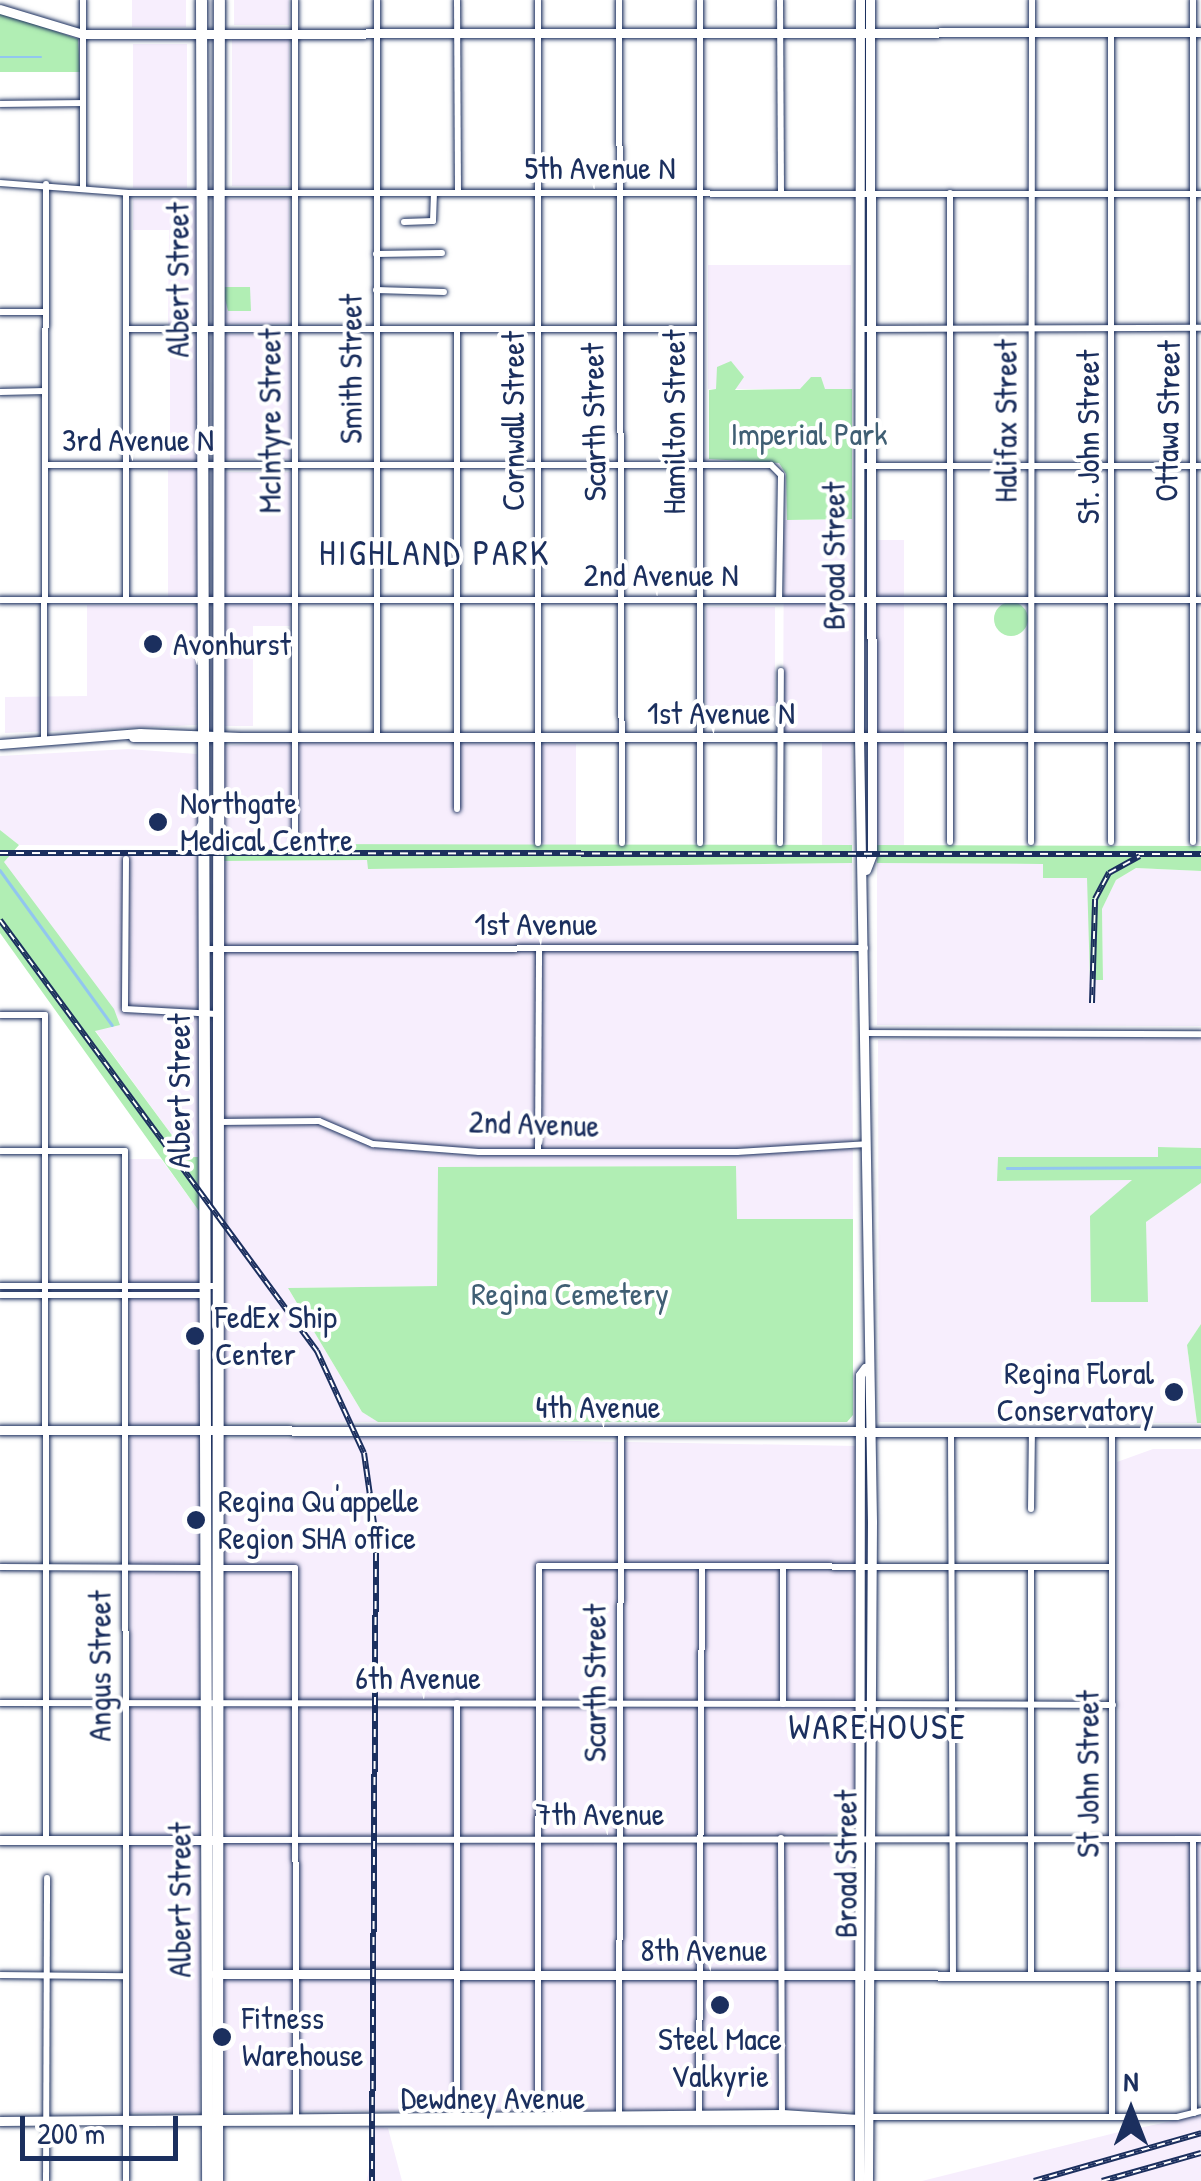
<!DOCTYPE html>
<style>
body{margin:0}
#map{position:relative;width:1201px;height:2181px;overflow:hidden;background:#fff;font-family:"Patrick Hand",sans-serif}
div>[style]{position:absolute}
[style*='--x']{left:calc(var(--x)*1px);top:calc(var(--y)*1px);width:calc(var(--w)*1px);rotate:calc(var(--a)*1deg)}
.built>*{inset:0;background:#f7eefd;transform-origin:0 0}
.green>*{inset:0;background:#b1eeb4}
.round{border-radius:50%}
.stream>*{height:2.5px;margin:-1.25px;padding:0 1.25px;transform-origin:1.25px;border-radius:1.25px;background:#92c6ef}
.roads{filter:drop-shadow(0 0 2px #1b2f5e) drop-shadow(0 0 2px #1b2f5e)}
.street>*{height:6px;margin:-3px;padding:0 3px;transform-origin:3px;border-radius:3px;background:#fff}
.secondary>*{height:9px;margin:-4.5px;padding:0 4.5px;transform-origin:4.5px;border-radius:4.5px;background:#fff}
.primary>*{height:11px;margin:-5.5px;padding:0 5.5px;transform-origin:5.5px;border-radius:5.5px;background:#fff}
.rail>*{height:6px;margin-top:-3px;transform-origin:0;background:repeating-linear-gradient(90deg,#fff 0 8px,#1b2f5e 0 16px);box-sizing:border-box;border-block:2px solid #1b2f5e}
.dots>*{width:28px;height:28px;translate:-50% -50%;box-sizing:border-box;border:5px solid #fff;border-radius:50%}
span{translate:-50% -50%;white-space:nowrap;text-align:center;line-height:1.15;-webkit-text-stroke:8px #fff;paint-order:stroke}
.street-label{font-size:32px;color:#1b2f5e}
.park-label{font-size:32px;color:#405f74}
.poi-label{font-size:32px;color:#1b2f5e}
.left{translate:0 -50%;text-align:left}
.right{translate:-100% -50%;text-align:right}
.neighbourhood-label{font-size:35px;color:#1b2f5e;letter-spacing:2.5px}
.north{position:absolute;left:1081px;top:2061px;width:100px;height:100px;-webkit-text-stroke:8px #fff;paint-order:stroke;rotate:0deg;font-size:28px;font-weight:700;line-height:40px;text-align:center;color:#1b2f5e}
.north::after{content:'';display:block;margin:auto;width:35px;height:45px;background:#1b2f5e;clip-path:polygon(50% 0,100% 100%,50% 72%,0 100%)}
.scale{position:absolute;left:20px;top:2116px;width:158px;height:45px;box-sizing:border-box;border:5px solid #1b2f5e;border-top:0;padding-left:12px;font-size:30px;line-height:35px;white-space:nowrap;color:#1b2f5e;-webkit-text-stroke:8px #fff;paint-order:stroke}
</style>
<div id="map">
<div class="built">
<div style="left:132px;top:0;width:54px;height:27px"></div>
<div style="left:234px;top:0;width:55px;height:25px"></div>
<div style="left:232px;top:39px;width:57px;height:147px"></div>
<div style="left:133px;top:44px;width:54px;height:144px"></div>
<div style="clip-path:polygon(133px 199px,198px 199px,198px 324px,168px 324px,169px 230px,133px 230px)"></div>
<div style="left:289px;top:199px;width:125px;height:68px;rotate:90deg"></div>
<div style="left:851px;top:265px;width:124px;height:143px;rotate:90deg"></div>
<div style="left:290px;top:334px;width:125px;height:68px;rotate:90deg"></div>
<div style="left:170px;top:335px;width:28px;height:125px"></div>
<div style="left:168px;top:470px;width:30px;height:127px"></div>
<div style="clip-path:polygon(222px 472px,290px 472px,290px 626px,253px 626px,253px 726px,223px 726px)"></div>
<div style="clip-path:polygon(852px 519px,852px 845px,822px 845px,822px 735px,783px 734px,784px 520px)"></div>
<div style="left:873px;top:540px;width:31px;height:305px"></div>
<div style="clip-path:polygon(87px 605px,197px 606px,197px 725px,5px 733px,5px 697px,87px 696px)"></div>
<div style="left:706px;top:607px;width:69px;height:99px"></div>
<div style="clip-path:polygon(260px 743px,576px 744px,576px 847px,302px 844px,301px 849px,224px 849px,223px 746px)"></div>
<div style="clip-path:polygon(128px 749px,197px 754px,198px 846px,19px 845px,0 830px,0 756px)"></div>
<div style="clip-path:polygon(200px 855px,198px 1157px,188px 1157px,95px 1030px,104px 1025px,3px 862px,9px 856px)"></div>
<div style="clip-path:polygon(368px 860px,369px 869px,852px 863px,853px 1219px,736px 1219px,736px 1166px,439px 1167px,437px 1286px,288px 1288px,362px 1412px,378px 1422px,222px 1423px,224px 861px)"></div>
<div style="clip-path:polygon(877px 863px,1043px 864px,1044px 878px,1088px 878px,1091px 980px,1103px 979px,1102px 909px,1116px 880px,1136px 868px,1201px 871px,1201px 1026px,877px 1025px)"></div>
<div style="clip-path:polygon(1201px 1038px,1201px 1148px,1159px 1147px,1159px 1157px,999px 1157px,997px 1180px,1133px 1180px,1092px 1302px,1146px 1222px,1201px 1183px,1201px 1324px,1187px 1345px,1197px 1423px,879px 1422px,878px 1040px)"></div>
<div style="clip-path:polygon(129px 1159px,161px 1159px,199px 1211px,200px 1426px,130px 1425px)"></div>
<div style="left:130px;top:1433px;width:70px;height:680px"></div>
<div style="clip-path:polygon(349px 1437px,855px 1446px,855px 1830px,824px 1835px,824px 1844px,855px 1848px,856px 2110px,222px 2111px,220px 1439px)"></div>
<div style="clip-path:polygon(1153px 1449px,1201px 1449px,1201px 1968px,1120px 1968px,1117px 1462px)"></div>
<div style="clip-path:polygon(1201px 2115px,1201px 2181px,922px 2181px,1115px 2133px)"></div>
<div style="clip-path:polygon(375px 2127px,388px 2128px,402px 2181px,367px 2181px)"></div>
</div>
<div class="green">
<div style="clip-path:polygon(0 12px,78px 39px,80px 72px,0 72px)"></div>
<div style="clip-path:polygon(222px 287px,250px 287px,251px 311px,228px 311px)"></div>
<div style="clip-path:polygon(731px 361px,744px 377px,735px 390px,800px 389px,811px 377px,821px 377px,825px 389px,852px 389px,852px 519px,787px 520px,786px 474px,779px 463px,709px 459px,709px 390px,716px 389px,717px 367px)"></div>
<div class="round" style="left:994px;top:602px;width:34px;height:34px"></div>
<div style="clip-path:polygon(0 830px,19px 845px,4px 862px,114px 1009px,120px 1025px,95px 1031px,188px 1157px,198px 1157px,199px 1211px,0 933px)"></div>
<div style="clip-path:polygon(301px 844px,852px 845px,852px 863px,368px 869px,367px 860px,224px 861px,224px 849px,300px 849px)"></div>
<div style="clip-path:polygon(876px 845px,1201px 846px,1201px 871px,1136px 868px,1116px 880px,1102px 909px,1103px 980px,1090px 980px,1087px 878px,1043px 878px,1043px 864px,877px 863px)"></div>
<div style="clip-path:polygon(1158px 1147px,1201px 1148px,1201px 1183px,1146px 1222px,1148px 1302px,1091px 1302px,1090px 1216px,1132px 1180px,997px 1181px,998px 1157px,1158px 1157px)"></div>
<div style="clip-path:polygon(736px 1166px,737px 1219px,853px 1219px,853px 1415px,847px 1422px,378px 1422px,362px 1412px,288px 1288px,437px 1286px,438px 1167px)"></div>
<div style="clip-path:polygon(1201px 1324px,1201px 1423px,1197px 1423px,1187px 1345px)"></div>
</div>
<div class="stream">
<div style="--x:0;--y:57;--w:41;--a:0"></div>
<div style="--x:0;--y:870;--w:191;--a:54.1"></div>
<div style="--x:1007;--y:1168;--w:194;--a:-0.3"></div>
</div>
<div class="roads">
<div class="street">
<div style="--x:377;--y:0;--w:737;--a:90"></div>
<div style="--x:457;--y:0;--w:193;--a:89.7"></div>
<div style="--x:538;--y:0;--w:843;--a:90"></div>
<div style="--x:619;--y:0;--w:843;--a:89.8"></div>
<div style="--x:780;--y:0;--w:193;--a:89.7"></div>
<div style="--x:1111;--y:32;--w:810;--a:90"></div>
<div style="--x:0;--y:104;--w:83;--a:-0.7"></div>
<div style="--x:0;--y:183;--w:129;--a:4.4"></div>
<div style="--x:129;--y:193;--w:1072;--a:0.05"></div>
<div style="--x:83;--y:187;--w:187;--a:-90"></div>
<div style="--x:126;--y:193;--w:407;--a:90"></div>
<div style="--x:950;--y:193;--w:649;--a:90"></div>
<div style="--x:404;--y:222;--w:29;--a:-2"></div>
<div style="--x:433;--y:221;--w:28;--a:-88"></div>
<div style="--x:376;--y:254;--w:66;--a:-0.9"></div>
<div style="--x:376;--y:290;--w:68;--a:1.7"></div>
<div style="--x:0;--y:312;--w:45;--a:0"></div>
<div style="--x:126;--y:329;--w:573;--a:0"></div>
<div style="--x:859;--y:329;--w:342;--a:-0.2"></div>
<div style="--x:0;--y:392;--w:45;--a:-1.3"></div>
<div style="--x:46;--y:465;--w:725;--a:0"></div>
<div style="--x:771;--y:465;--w:14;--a:45"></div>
<div style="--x:781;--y:475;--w:125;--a:90.9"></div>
<div style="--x:859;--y:466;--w:342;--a:0"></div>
<div style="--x:0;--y:600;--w:1201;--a:0"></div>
<div style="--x:44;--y:742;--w:558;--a:-89.79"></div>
<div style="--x:457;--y:809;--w:480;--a:-90"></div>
<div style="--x:1031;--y:842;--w:842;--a:-89.93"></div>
<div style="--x:1193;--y:842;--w:842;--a:-90"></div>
<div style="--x:295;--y:843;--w:843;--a:-90"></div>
<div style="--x:700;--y:843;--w:843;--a:-90"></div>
<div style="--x:780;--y:843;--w:172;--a:-89.7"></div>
<div style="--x:126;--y:859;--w:150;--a:90.4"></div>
<div style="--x:125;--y:1009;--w:91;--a:3.1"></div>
<div style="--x:206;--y:949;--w:659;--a:-0.09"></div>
<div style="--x:0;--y:1015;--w:45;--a:0"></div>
<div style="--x:45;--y:1015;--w:825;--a:89.93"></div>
<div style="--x:866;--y:1033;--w:335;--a:0.2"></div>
<div style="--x:219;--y:1122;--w:100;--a:-0.6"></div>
<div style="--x:319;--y:1121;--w:59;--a:23.1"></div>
<div style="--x:373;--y:1144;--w:106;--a:4.3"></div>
<div style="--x:479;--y:1152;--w:258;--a:0"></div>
<div style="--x:737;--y:1152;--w:129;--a:-3.5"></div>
<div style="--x:0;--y:1151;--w:125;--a:0"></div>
<div style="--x:125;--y:1151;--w:1030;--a:89.94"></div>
<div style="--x:538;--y:1151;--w:202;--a:-89.7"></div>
<div style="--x:0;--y:1286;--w:217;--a:0"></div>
<div style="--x:0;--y:1295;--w:204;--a:0"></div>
<div style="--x:951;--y:1432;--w:544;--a:89.79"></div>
<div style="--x:1031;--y:1509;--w:77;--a:-89.3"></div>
<div style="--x:0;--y:1567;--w:204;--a:0.3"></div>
<div style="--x:216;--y:1568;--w:79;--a:0"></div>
<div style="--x:295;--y:1568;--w:554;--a:89.9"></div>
<div style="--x:0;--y:1703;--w:855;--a:0.07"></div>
<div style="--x:783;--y:1704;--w:138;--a:-90"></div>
<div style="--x:856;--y:1704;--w:257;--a:0.2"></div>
<div style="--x:781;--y:1838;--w:276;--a:89.8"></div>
<div style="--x:1193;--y:1839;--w:274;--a:89.8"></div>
<div style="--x:219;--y:1840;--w:982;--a:-0.06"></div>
<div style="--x:0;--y:1975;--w:126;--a:0.5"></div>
<div style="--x:1031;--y:1976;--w:409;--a:-90"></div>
<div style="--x:457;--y:2115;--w:412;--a:-90"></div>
<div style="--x:619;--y:2115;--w:684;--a:-89.83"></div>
<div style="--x:1112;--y:2115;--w:683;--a:-90"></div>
<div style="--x:538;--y:2117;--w:551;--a:-89.9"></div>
<div style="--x:539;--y:1566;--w:573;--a:0.1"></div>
<div style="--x:699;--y:2117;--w:551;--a:-89.69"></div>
<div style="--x:870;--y:2117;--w:307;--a:0"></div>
<div style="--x:1177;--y:2117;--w:25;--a:-14"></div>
<div style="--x:46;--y:2181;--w:303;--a:-89.8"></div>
</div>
<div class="secondary">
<div style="--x:860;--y:0;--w:737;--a:90.08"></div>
<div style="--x:859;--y:737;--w:785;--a:89.05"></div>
<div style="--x:872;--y:1522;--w:659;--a:90.35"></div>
<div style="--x:0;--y:9;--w:87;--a:16.8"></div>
<div style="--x:83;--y:34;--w:1118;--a:-0.1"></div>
<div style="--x:133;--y:737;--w:1068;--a:0"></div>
<div style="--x:0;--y:744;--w:140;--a:-4.5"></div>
<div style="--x:140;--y:733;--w:100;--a:2.3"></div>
<div style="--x:866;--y:870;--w:17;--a:-69"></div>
<div style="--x:872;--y:854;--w:854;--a:-90.13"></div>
<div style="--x:0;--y:1430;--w:1201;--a:0.1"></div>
<div style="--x:0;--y:1840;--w:212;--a:0"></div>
<div style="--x:215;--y:1974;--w:986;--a:0.12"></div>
<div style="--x:0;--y:2121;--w:782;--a:-0.51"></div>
<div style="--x:782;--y:2114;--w:77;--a:3.7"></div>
<div style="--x:129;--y:2121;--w:729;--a:-0.08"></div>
<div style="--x:859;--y:2181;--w:806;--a:-89.93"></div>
<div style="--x:860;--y:1375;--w:9;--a:-54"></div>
</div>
<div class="primary">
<div style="--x:201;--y:0;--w:2181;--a:89.84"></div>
<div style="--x:217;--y:2181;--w:2181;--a:-89.95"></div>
</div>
</div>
<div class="rail">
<div style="--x:0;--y:853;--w:1201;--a:0.05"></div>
<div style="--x:0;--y:920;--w:535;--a:53.67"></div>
<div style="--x:317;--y:1351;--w:112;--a:65.3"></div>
<div style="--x:364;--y:1453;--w:85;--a:81.9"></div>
<div style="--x:376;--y:1537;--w:644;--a:90.36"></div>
<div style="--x:1092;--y:1003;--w:104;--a:-88.3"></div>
<div style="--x:1095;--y:899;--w:30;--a:-62"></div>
<div style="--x:1109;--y:873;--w:35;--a:-29"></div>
<div style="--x:1034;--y:2181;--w:174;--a:-16"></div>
<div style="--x:1102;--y:2181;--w:103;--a:-15.8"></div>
</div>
<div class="dots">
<div style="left:153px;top:644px;background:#1b2f5e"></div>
<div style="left:158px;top:822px;background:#1b2f5e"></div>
<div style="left:195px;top:1336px;background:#1b2f5e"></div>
<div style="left:1174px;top:1392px;background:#1b2f5e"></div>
<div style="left:196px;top:1520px;background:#1b2f5e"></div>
<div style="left:720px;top:2005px;background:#1b2f5e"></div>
<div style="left:222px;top:2037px;background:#1b2f5e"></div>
</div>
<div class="street-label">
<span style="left:600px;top:168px">5th Avenue N</span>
<span style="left:178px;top:280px;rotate:-90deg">Albert Street</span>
<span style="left:351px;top:369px;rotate:-90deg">Smith Street</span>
<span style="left:270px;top:421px;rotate:-90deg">McIntyre Street</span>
<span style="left:513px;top:421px;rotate:-90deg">Cornwall Street</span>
<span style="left:1006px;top:421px;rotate:-90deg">Halifax Street</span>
<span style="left:1168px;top:421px;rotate:-89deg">Ottawa Street</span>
<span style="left:594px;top:422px;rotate:-91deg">Scarth Street</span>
<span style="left:674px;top:422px;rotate:-90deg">Hamilton Street</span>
<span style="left:1088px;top:437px;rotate:-90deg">St. John Street</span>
<span style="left:138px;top:440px">3rd Avenue N</span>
<span style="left:834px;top:556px;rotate:-90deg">Broad Street</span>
<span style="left:661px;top:575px">2nd Avenue N</span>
<span style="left:721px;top:713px">1st Avenue N</span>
<span style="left:536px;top:924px">1st Avenue</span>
<span style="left:179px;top:1091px;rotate:-90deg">Albert Street</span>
<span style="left:534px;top:1124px;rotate:2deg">2nd Avenue</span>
<span style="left:598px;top:1407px">4th Avenue</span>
<span style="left:100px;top:1666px;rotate:-90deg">Angus Street</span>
<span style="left:418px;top:1678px">6th Avenue</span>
<span style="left:595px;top:1683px;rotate:-90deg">Scarth Street</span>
<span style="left:1088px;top:1774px;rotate:-90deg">St John Street</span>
<span style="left:600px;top:1814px">7th Avenue</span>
<span style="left:846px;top:1864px;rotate:-90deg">Broad Street</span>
<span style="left:180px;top:1900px;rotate:-90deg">Albert Street</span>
<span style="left:704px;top:1950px">8th Avenue</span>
<span style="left:493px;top:2098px">Dewdney Avenue</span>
</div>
<div class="park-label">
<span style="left:809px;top:434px">Imperial Park</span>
<span style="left:570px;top:1294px">Regina Cemetery</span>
</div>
<div class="poi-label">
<span class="left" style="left:173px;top:644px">Avonhurst</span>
<span class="left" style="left:180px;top:822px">Northgate<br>Medical Centre</span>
<span class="left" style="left:215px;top:1336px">FedEx Ship<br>Center</span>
<span class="right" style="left:1154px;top:1392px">Regina Floral<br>Conservatory</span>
<span class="left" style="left:218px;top:1520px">Regina Qu'appelle<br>Region SHA office</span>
<span class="left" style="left:242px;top:2037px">Fitness<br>Warehouse</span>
<span style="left:720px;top:2058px">Steel Mace<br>Valkyrie</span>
</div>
<div class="neighbourhood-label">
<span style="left:435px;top:553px">HIGHLAND PARK</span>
<span style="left:878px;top:1727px">WAREHOUSE</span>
</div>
<div class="north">N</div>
<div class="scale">200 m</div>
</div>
